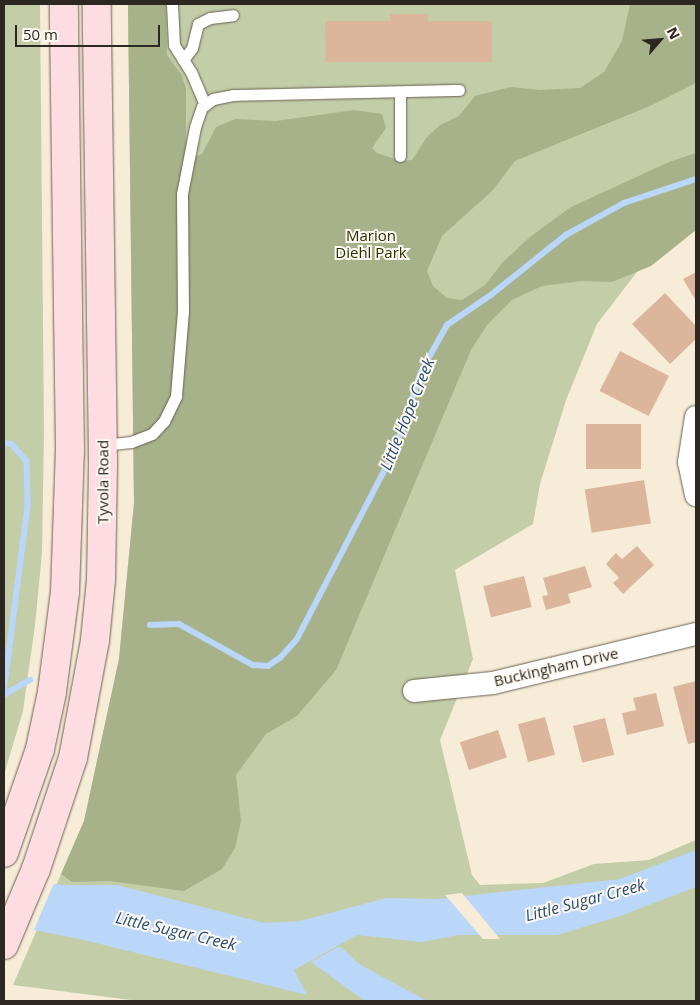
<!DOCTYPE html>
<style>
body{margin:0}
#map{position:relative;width:700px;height:1005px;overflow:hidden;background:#f6ecd8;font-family:"Open Sans",sans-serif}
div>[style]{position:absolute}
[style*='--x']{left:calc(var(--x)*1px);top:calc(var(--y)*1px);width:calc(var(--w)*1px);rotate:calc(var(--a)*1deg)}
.green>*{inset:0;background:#c3cda8}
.forest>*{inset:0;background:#a7b28a}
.water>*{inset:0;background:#bad6f8}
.pier>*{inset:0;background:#f6ecd8}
.stream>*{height:5.5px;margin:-2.75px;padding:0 2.75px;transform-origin:2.75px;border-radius:2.75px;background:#bad6f8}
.building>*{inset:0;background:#dbb69c;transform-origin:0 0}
.roads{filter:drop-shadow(0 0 1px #6a6251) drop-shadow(0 0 1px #6a6251)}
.service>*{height:11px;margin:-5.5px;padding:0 5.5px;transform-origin:5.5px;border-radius:5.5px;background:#fff}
.minor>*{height:22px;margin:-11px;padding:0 11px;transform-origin:11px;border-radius:11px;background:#fff}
.secondary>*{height:28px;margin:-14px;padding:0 14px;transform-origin:14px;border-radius:14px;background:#fedde2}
span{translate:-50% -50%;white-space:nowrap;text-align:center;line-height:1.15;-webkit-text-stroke:4px #fefaf2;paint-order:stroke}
.park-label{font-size:15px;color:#273000}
.street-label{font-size:15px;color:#2c2821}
.water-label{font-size:16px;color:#284d79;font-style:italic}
.frame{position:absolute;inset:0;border:5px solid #2c2821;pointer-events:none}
.north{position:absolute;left:635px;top:15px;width:50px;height:50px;-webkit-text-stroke:4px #fefaf2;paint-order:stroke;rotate:63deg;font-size:14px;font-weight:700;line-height:20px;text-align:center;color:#2c2821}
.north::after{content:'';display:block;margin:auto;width:18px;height:22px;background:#2c2821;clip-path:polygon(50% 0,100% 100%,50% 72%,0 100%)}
.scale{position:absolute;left:15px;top:25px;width:145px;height:22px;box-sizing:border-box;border:2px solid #2c2821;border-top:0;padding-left:6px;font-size:15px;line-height:18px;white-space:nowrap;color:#2c2821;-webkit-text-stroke:4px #fefaf2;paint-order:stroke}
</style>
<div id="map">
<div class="green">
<div style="clip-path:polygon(4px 4px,40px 4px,44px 432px,42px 553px,35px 625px,23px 711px,4px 775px)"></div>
<div style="clip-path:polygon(128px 4px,696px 4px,696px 219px,650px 255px,597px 324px,566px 400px,540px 484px,533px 524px,455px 570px,473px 659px,440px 740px,472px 875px,480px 885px,543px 883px,594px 864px,649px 860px,696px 840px,696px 1001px,139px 1001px,13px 985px,84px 821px,119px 659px,134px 503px)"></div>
</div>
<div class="forest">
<div style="clip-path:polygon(128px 4px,166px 4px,167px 55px,181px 74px,186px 88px,186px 148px,192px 158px,202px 154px,216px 127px,235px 119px,276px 121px,354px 110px,382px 114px,386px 128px,372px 148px,377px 153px,401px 161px,412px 160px,427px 137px,440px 125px,459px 116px,475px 96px,511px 87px,540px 90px,580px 88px,604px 72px,622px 41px,630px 4px,696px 4px,696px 83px,650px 106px,515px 161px,493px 190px,442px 236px,427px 271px,433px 286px,447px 298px,462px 300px,485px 285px,503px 262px,530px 237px,571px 207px,669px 162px,696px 153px,696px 230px,651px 266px,612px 282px,581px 281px,542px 286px,512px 300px,487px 325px,471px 350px,336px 670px,297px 716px,266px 734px,236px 775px,241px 821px,235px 848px,222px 869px,184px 891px,109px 881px,72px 882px,61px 874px,84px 821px,119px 659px,134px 503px)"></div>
</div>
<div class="water">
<div style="clip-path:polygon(696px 850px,696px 887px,620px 916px,557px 935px,459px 935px,421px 942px,357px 935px,294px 970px,307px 995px,84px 940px,4px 924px,4px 877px,63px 885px,117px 885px,265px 923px,300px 921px,386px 898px,438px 899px,620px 879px)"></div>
<div style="clip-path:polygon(340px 946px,359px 964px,427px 1001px,365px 1001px,311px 962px)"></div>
</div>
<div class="pier">
<div style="clip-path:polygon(4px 875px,55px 881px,33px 932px,4px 927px)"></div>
<div style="clip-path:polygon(462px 893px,500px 939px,483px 939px,445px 895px)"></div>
</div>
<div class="stream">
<div style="--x:4;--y:443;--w:8;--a:7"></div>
<div style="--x:12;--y:444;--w:23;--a:49"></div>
<div style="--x:27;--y:461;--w:45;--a:88.7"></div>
<div style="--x:28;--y:506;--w:189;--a:97.3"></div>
<div style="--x:150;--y:625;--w:29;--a:-2"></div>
<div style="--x:179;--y:624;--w:85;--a:29"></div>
<div style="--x:253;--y:665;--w:15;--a:4"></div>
<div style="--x:268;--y:666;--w:14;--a:-34"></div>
<div style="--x:280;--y:658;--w:25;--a:-48"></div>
<div style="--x:297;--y:639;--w:213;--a:-62.6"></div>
<div style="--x:395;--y:450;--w:82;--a:-71.6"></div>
<div style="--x:421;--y:372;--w:54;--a:-61"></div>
<div style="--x:447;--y:325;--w:53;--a:-34.3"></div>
<div style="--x:491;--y:295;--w:96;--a:-38.7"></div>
<div style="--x:566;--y:235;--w:66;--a:-28.9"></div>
<div style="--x:624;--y:203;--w:76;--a:-18.4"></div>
<div style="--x:4;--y:695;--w:30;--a:-30"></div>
</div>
<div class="building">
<div style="clip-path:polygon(390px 14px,427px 14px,428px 21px,492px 21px,492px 62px,326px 62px,325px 21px,390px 21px)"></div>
<div style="clip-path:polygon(696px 272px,696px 301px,683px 279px)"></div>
<div style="clip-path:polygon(665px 293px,696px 326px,696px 339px,670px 364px,632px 324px)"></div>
<div style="left:620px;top:351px;width:55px;height:45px;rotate:27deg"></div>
<div style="left:586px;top:424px;width:55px;height:45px"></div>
<div style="left:644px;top:480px;width:44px;height:60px;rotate:81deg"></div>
<div style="clip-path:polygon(637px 546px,654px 565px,623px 594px,613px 583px,619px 578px,606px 564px,616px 553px,622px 559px)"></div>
<div style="clip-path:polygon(585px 566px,592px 587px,568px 594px,571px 603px,546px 610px,542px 596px,548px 595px,543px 578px)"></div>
<div style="left:524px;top:576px;width:32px;height:42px;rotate:76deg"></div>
<div style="clip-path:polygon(696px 681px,696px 742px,688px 744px,673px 687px)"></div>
<div style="clip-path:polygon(656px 693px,664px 726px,627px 735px,622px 713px,636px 710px,633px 698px)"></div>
<div style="left:545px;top:717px;width:39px;height:28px;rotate:75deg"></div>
<div style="left:605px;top:718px;width:38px;height:33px;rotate:76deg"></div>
<div style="left:498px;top:730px;width:29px;height:40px;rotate:72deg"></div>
</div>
<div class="roads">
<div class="service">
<div style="--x:172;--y:4;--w:41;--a:87.2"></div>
<div style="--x:174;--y:45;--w:32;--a:58"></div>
<div style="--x:191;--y:72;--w:36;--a:67"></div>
<div style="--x:183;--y:60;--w:15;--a:-53"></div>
<div style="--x:192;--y:48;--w:25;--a:-76"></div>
<div style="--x:198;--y:24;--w:13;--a:-27"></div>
<div style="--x:210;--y:18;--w:23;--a:-7"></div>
<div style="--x:400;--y:93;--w:63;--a:90"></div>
<div style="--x:103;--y:445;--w:28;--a:-6"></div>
<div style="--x:131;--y:442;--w:22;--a:-21"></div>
<div style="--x:152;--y:434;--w:18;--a:-47"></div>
<div style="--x:164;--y:421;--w:28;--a:-64"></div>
<div style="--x:176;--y:396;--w:85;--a:-85.3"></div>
<div style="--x:183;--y:311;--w:117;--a:-90.5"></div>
<div style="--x:182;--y:194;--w:68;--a:-79"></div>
<div style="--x:195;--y:127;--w:21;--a:-71"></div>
<div style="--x:202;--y:107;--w:14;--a:-36"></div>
<div style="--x:213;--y:99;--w:20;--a:-11"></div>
<div style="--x:233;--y:95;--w:226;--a:-1.3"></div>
</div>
<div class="minor">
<div style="--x:696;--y:417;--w:46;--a:98.8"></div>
<div style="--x:689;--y:462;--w:34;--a:78"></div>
<div style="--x:414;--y:691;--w:79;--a:-5.8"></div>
<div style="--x:493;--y:683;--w:209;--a:-13.6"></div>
</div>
<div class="secondary">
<div style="--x:4;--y:853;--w:110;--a:-70.9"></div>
<div style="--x:40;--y:749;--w:58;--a:-78.1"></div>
<div style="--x:52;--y:692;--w:101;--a:-82.6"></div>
<div style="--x:65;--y:592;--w:141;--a:-88"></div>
<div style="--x:70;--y:451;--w:447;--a:-90.8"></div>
<div style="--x:4;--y:945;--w:82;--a:-67.2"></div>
<div style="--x:36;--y:869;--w:117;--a:-71.6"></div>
<div style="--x:73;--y:758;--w:120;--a:-79.4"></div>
<div style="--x:95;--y:640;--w:60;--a:-84.3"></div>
<div style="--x:101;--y:580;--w:118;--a:-89"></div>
<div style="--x:103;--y:462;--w:458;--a:-90.8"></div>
</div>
</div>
<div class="park-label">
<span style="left:371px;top:244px">Marion<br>Diehl Park</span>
</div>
<div class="street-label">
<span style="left:103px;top:482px;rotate:-90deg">Tyvola Road</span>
<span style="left:556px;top:667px;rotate:-13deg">Buckingham Drive</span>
</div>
<div class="water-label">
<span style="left:407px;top:414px;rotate:-68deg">Little Hope Creek</span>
<span style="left:585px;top:900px;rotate:-15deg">Little Sugar Creek</span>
<span style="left:176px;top:931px;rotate:13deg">Little Sugar Creek</span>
</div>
<div class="frame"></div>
<div class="north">N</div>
<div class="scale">50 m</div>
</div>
